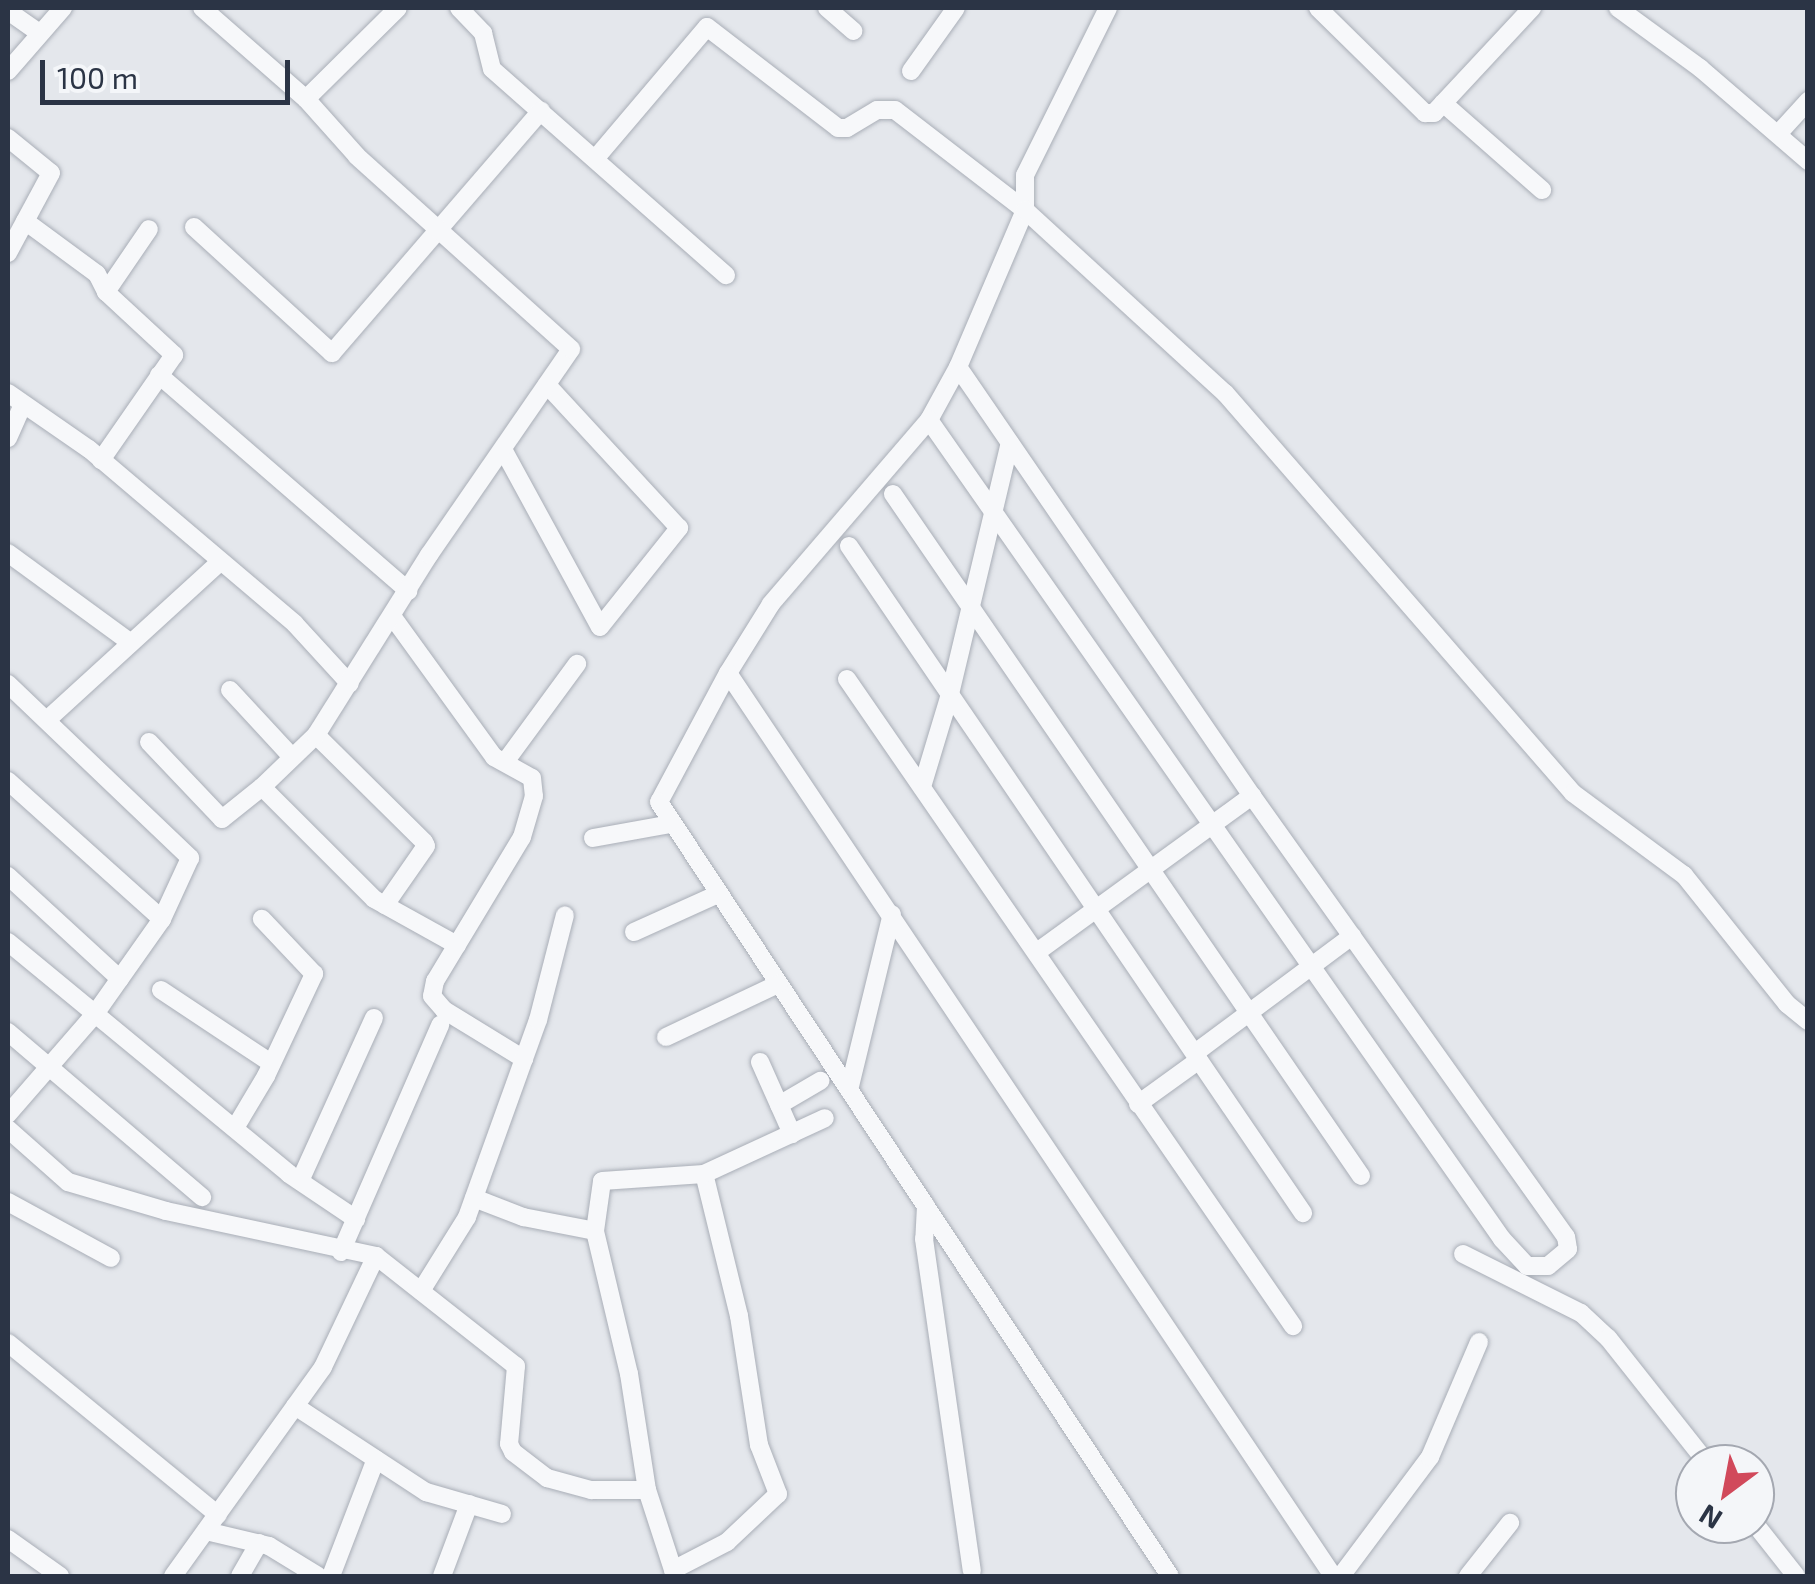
<!DOCTYPE html>
<style>
body{margin:0}
#map{position:relative;width:1815px;height:1584px;overflow:hidden;background:#e4e7ec;font-family:"Exo 2",sans-serif}
div>[style]{position:absolute}
[style*='--x']{left:calc(var(--x)*1px);top:calc(var(--y)*1px);width:calc(var(--w)*1px);rotate:calc(var(--a)*1deg)}
.roads{filter:drop-shadow(0 0 2px #a9aeb7) drop-shadow(0 0 2px #a9aeb7)}
.minor>*{height:18px;margin:-9px;padding:0 9px;transform-origin:9px;border-radius:9px;background:#f7f8fa}
span{translate:-50% -50%;white-space:nowrap;text-align:center;line-height:1.15;-webkit-text-stroke:9px #f4f6f9;paint-order:stroke}
.frame{position:absolute;inset:0;border:10px solid #2b3445;pointer-events:none}
.north{position:absolute;left:1675px;top:1444px;width:100px;height:100px;box-sizing:border-box;background:#f4f6f9;border:2px solid #a4a8b1;border-radius:50%;rotate:212deg;font-size:28px;font-weight:700;line-height:40px;text-align:center;color:#2b3445}
.north::after{content:'';display:block;margin:auto;width:35px;height:45px;background:#d1495b;clip-path:polygon(50% 0,100% 100%,50% 72%,0 100%)}
.scale{position:absolute;left:40px;top:60px;width:250px;height:45px;box-sizing:border-box;border:5px solid #2b3445;border-top:0;padding-left:12px;font-size:30px;line-height:35px;white-space:nowrap;color:#2b3445;-webkit-text-stroke:8px #f4f6f9;paint-order:stroke}
</style>
<div id="map">
<div class="roads">
<div class="minor">
<div style="--x:459;--y:8;--w:35;--a:46"></div>
<div style="--x:483;--y:33;--w:37;--a:76"></div>
<div style="--x:492;--y:69;--w:312;--a:41.4"></div>
<div style="--x:827;--y:8;--w:35;--a:41"></div>
<div style="--x:1108;--y:8;--w:186;--a:116.4"></div>
<div style="--x:1025;--y:175;--w:35;--a:90"></div>
<div style="--x:1025;--y:210;--w:171;--a:113.1"></div>
<div style="--x:958;--y:367;--w:60;--a:118.7"></div>
<div style="--x:929;--y:420;--w:243;--a:130.7"></div>
<div style="--x:771;--y:604;--w:81;--a:121.9"></div>
<div style="--x:728;--y:673;--w:146;--a:118.1"></div>
<div style="--x:659;--y:802;--w:927;--a:56.57"></div>
<div style="--x:1318;--y:8;--w:150;--a:44.5"></div>
<div style="--x:1425;--y:113;--w:9;--a:0"></div>
<div style="--x:1434;--y:113;--w:144;--a:-47"></div>
<div style="--x:1618;--y:8;--w:102;--a:36.2"></div>
<div style="--x:1700;--y:68;--w:143;--a:40.7"></div>
<div style="--x:8;--y:11;--w:39;--a:35"></div>
<div style="--x:8;--y:71;--w:84;--a:-48.9"></div>
<div style="--x:911;--y:71;--w:77;--a:-54.5"></div>
<div style="--x:306;--y:99;--w:129;--a:-44.7"></div>
<div style="--x:1443;--y:103;--w:132;--a:41.3"></div>
<div style="--x:1778;--y:134;--w:45;--a:-47.7"></div>
<div style="--x:8;--y:138;--w:55;--a:39.1"></div>
<div style="--x:51;--y:173;--w:91;--a:118.3"></div>
<div style="--x:595;--y:159;--w:173;--a:-49.7"></div>
<div style="--x:707;--y:27;--w:165;--a:37.6"></div>
<div style="--x:838;--y:128;--w:9;--a:0"></div>
<div style="--x:847;--y:128;--w:35;--a:-31"></div>
<div style="--x:877;--y:110;--w:18;--a:0"></div>
<div style="--x:895;--y:110;--w:164;--a:37.6"></div>
<div style="--x:1025;--y:210;--w:271;--a:42.5"></div>
<div style="--x:1225;--y:393;--w:530;--a:48.98"></div>
<div style="--x:1573;--y:793;--w:138;--a:36.5"></div>
<div style="--x:1684;--y:875;--w:165;--a:51.4"></div>
<div style="--x:1787;--y:1004;--w:27;--a:39"></div>
<div style="--x:25;--y:221;--w:89;--a:36.4"></div>
<div style="--x:97;--y:274;--w:20;--a:63"></div>
<div style="--x:106;--y:292;--w:93;--a:42.8"></div>
<div style="--x:174;--y:355;--w:128;--a:124.8"></div>
<div style="--x:194;--y:227;--w:187;--a:42.4"></div>
<div style="--x:332;--y:353;--w:320;--a:-49.2"></div>
<div style="--x:106;--y:292;--w:76;--a:-55.7"></div>
<div style="--x:159;--y:375;--w:330;--a:40.9"></div>
<div style="--x:8;--y:393;--w:98;--a:34.7"></div>
<div style="--x:89;--y:449;--w:270;--a:40.3"></div>
<div style="--x:295;--y:624;--w:81;--a:47.5"></div>
<div style="--x:929;--y:420;--w:1000;--a:55.02"></div>
<div style="--x:1502;--y:1239;--w:37;--a:47"></div>
<div style="--x:1527;--y:1266;--w:21;--a:0"></div>
<div style="--x:1548;--y:1266;--w:26;--a:-40"></div>
<div style="--x:1568;--y:1249;--w:12;--a:-99"></div>
<div style="--x:1566;--y:1237;--w:541;--a:-125.45"></div>
<div style="--x:1252;--y:796;--w:520;--a:-124.42"></div>
<div style="--x:8;--y:438;--w:37;--a:-66"></div>
<div style="--x:504;--y:451;--w:200;--a:61.4"></div>
<div style="--x:600;--y:627;--w:127;--a:-51.4"></div>
<div style="--x:679;--y:528;--w:195;--a:-132.7"></div>
<div style="--x:893;--y:494;--w:827;--a:55.54"></div>
<div style="--x:849;--y:546;--w:807;--a:55.76"></div>
<div style="--x:8;--y:553;--w:152;--a:36.2"></div>
<div style="--x:392;--y:616;--w:174;--a:54.1"></div>
<div style="--x:494;--y:757;--w:43;--a:28.9"></div>
<div style="--x:532;--y:778;--w:18;--a:84"></div>
<div style="--x:534;--y:796;--w:43;--a:106.3"></div>
<div style="--x:522;--y:837;--w:168;--a:121.1"></div>
<div style="--x:435;--y:981;--w:15;--a:101"></div>
<div style="--x:432;--y:996;--w:18;--a:49"></div>
<div style="--x:444;--y:1010;--w:94;--a:31.5"></div>
<div style="--x:728;--y:673;--w:1087;--a:56.18"></div>
<div style="--x:847;--y:679;--w:786;--a:55.42"></div>
<div style="--x:8;--y:684;--w:252;--a:43.7"></div>
<div style="--x:190;--y:858;--w:67;--a:114.7"></div>
<div style="--x:162;--y:919;--w:116;--a:125.2"></div>
<div style="--x:95;--y:1014;--w:133;--a:131"></div>
<div style="--x:230;--y:690;--w:91;--a:47.2"></div>
<div style="--x:48;--y:719;--w:233;--a:-42.4"></div>
<div style="--x:316;--y:735;--w:152;--a:44.7"></div>
<div style="--x:424;--y:842;--w:4;--a:63"></div>
<div style="--x:426;--y:846;--w:72;--a:124.8"></div>
<div style="--x:149;--y:742;--w:106;--a:46.5"></div>
<div style="--x:222;--y:819;--w:51;--a:-38.7"></div>
<div style="--x:262;--y:787;--w:75;--a:-43.9"></div>
<div style="--x:316;--y:735;--w:213;--a:-57.9"></div>
<div style="--x:429;--y:555;--w:250;--a:-55.4"></div>
<div style="--x:571;--y:349;--w:288;--a:-138"></div>
<div style="--x:357;--y:156;--w:76;--a:-131.8"></div>
<div style="--x:306;--y:99;--w:138;--a:-138.8"></div>
<div style="--x:505;--y:762;--w:122;--a:-53.7"></div>
<div style="--x:8;--y:781;--w:207;--a:41.9"></div>
<div style="--x:262;--y:787;--w:158;--a:45"></div>
<div style="--x:374;--y:899;--w:95;--a:29"></div>
<div style="--x:922;--y:787;--w:97;--a:-73.2"></div>
<div style="--x:950;--y:694;--w:258;--a:-76.6"></div>
<div style="--x:593;--y:838;--w:79;--a:-10.2"></div>
<div style="--x:8;--y:876;--w:152;--a:42.6"></div>
<div style="--x:634;--y:932;--w:92;--a:-24.3"></div>
<div style="--x:8;--y:942;--w:364;--a:39.5"></div>
<div style="--x:289;--y:1174;--w:81;--a:33.9"></div>
<div style="--x:1037;--y:952;--w:266;--a:-36"></div>
<div style="--x:161;--y:990;--w:132;--a:33.6"></div>
<div style="--x:8;--y:1032;--w:255;--a:40.4"></div>
<div style="--x:666;--y:1037;--w:124;--a:-25.3"></div>
<div style="--x:1195;--y:1053;--w:196;--a:-36.7"></div>
<div style="--x:760;--y:1062;--w:79;--a:66"></div>
<div style="--x:849;--y:1090;--w:181;--a:-76.3"></div>
<div style="--x:1138;--y:1104;--w:75;--a:-35.8"></div>
<div style="--x:779;--y:1105;--w:48;--a:-30.3"></div>
<div style="--x:235;--y:1128;--w:61;--a:-59.2"></div>
<div style="--x:266;--y:1076;--w:113;--a:-64.8"></div>
<div style="--x:314;--y:974;--w:76;--a:-133.4"></div>
<div style="--x:8;--y:1129;--w:80;--a:41.5"></div>
<div style="--x:68;--y:1182;--w:102;--a:16.5"></div>
<div style="--x:166;--y:1211;--w:215;--a:12.1"></div>
<div style="--x:376;--y:1256;--w:178;--a:38.2"></div>
<div style="--x:516;--y:1366;--w:78;--a:95.1"></div>
<div style="--x:509;--y:1444;--w:9;--a:63"></div>
<div style="--x:513;--y:1452;--w:43;--a:37.4"></div>
<div style="--x:547;--y:1478;--w:46;--a:15.3"></div>
<div style="--x:591;--y:1490;--w:56;--a:0"></div>
<div style="--x:300;--y:1181;--w:179;--a:-65.6"></div>
<div style="--x:474;--y:1198;--w:53;--a:21.2"></div>
<div style="--x:523;--y:1217;--w:73;--a:11"></div>
<div style="--x:8;--y:1202;--w:117;--a:28.5"></div>
<div style="--x:926;--y:1206;--w:33;--a:93"></div>
<div style="--x:924;--y:1239;--w:335;--a:81.8"></div>
<div style="--x:341;--y:1252;--w:248;--a:-66.4"></div>
<div style="--x:1463;--y:1254;--w:132;--a:26.6"></div>
<div style="--x:1581;--y:1313;--w:37;--a:43"></div>
<div style="--x:1608;--y:1338;--w:161;--a:51.6"></div>
<div style="--x:421;--y:1291;--w:87;--a:-58.1"></div>
<div style="--x:467;--y:1217;--w:209;--a:-70.2"></div>
<div style="--x:538;--y:1020;--w:108;--a:-75.6"></div>
<div style="--x:8;--y:1343;--w:271;--a:39.3"></div>
<div style="--x:295;--y:1406;--w:157;--a:33.3"></div>
<div style="--x:426;--y:1492;--w:79;--a:16.1"></div>
<div style="--x:1755;--y:1524;--w:66;--a:51.7"></div>
<div style="--x:206;--y:1531;--w:65;--a:13.4"></div>
<div style="--x:269;--y:1546;--w:57;--a:31.5"></div>
<div style="--x:8;--y:1539;--w:64;--a:35.4"></div>
<div style="--x:673;--y:1570;--w:61;--a:-27.4"></div>
<div style="--x:727;--y:1542;--w:70;--a:-43.3"></div>
<div style="--x:778;--y:1494;--w:53;--a:-111.2"></div>
<div style="--x:759;--y:1445;--w:131;--a:-98.8"></div>
<div style="--x:739;--y:1316;--w:146;--a:-103.8"></div>
<div style="--x:173;--y:1576;--w:257;--a:-54.3"></div>
<div style="--x:323;--y:1367;--w:123;--a:-64.5"></div>
<div style="--x:240;--y:1576;--w:38;--a:-60"></div>
<div style="--x:331;--y:1576;--w:125;--a:-69"></div>
<div style="--x:442;--y:1576;--w:77;--a:-69.4"></div>
<div style="--x:675;--y:1576;--w:90;--a:-108"></div>
<div style="--x:647;--y:1490;--w:117;--a:-98.8"></div>
<div style="--x:629;--y:1374;--w:147;--a:-103.4"></div>
<div style="--x:595;--y:1231;--w:50;--a:-82"></div>
<div style="--x:602;--y:1181;--w:102;--a:-3.9"></div>
<div style="--x:704;--y:1174;--w:133;--a:-24.8"></div>
<div style="--x:1341;--y:1576;--w:149;--a:-53.2"></div>
<div style="--x:1430;--y:1457;--w:125;--a:-66.9"></div>
<div style="--x:1468;--y:1576;--w:68;--a:-51.6"></div>
</div>
</div>
<div class="frame"></div>
<div class="north">N</div>
<div class="scale">100 m</div>
</div>
